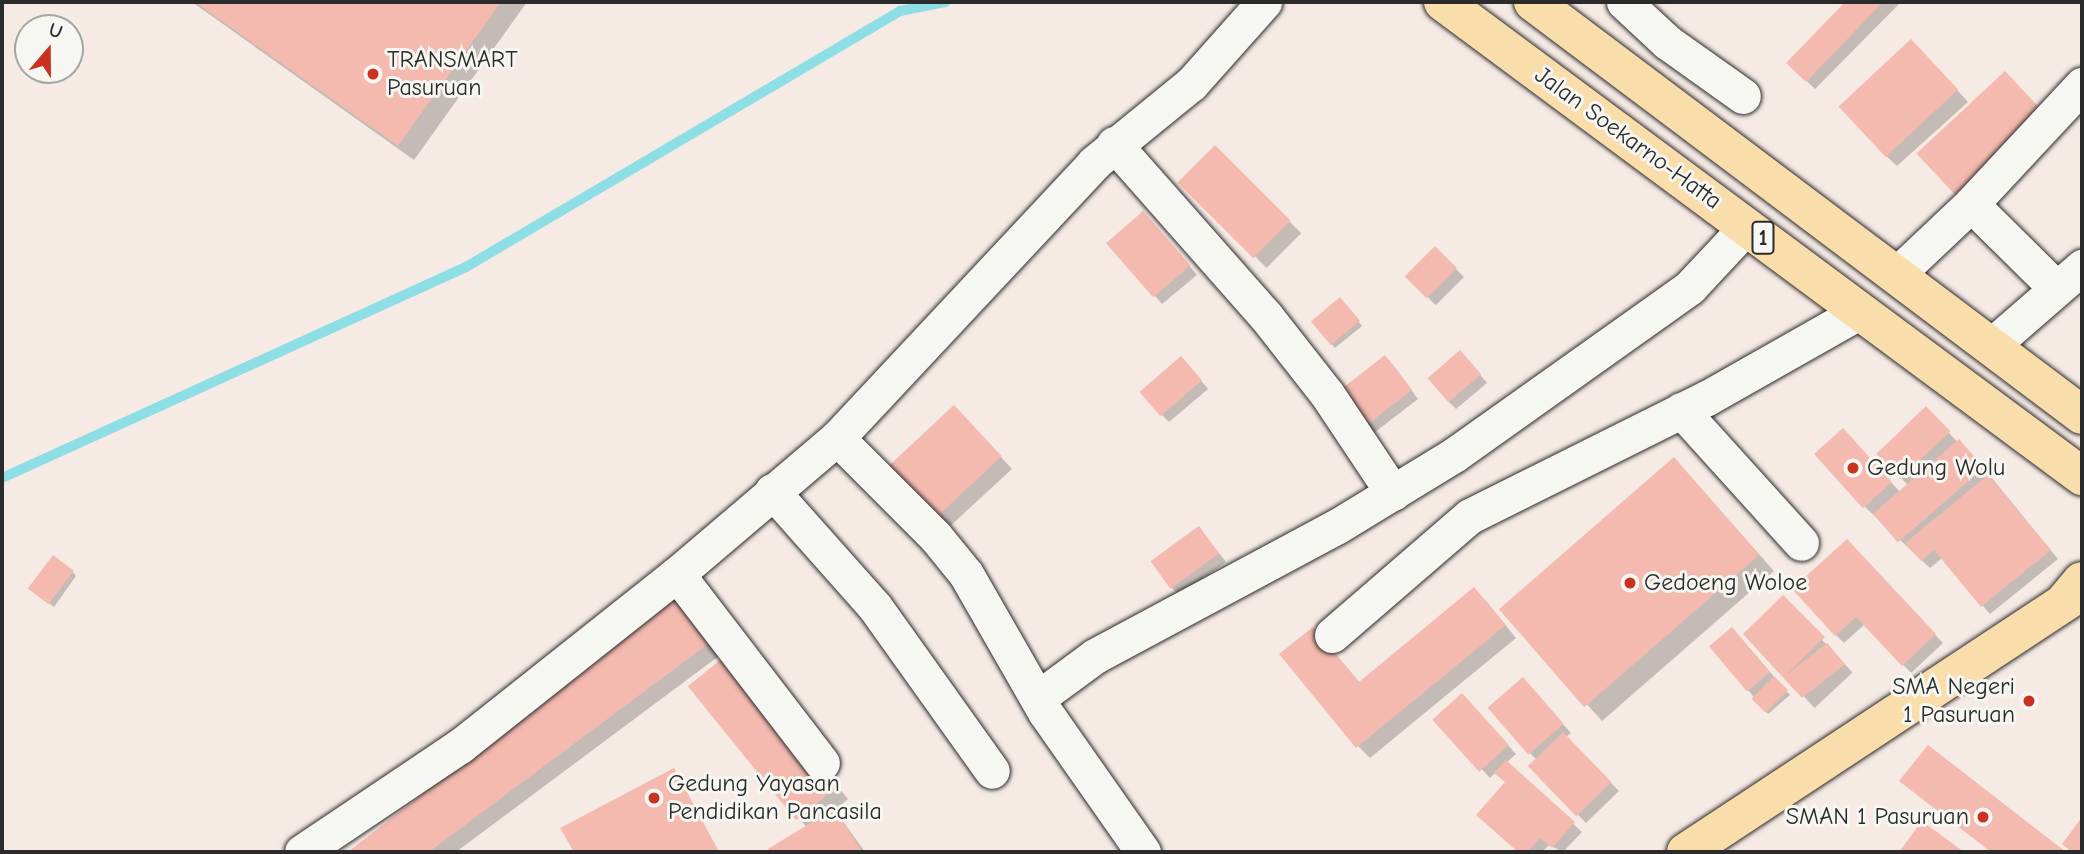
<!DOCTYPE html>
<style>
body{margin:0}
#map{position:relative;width:2084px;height:854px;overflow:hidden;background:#f6eae5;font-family:"Comic Neue",sans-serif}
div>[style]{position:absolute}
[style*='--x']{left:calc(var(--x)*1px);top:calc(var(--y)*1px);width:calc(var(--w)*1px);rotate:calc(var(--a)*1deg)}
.shadow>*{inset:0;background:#0003;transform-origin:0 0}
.stream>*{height:10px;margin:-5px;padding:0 5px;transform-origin:5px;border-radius:5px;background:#8ddee5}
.building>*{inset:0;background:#f4b9af;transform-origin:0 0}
.roads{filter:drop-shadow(0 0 2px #2b2b2b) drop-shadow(0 0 2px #2b2b2b)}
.minor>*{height:35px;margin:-17.5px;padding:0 17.5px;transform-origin:17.5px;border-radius:17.5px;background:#f6f6f2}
.major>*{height:38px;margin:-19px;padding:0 19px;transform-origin:19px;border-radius:19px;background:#f9ddab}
.highway>*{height:38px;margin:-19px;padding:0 19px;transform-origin:19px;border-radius:19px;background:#f9ddab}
.dots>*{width:19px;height:19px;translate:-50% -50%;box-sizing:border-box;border:4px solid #f6f6f2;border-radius:50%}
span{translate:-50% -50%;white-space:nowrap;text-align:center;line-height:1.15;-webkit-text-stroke:6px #f6f6f2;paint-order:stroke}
.shield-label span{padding:2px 5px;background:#f6f6f2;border:2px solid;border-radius:5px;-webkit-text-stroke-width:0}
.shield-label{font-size:23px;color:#2b2b2b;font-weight:700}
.poi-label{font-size:24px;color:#2b2b2b}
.left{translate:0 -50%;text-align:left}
.right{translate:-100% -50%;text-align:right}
.street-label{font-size:24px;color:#2b2b2b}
.frame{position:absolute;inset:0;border:4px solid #2b2b2b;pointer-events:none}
.north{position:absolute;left:14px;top:14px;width:70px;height:70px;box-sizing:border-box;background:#f6f6f2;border:2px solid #a5a5a2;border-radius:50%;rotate:20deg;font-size:19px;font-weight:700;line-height:28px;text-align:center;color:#2b2b2b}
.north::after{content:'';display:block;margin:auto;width:24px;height:32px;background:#c8321e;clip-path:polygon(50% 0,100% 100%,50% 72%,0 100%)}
</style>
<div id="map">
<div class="shadow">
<div style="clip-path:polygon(192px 2px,527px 2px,414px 160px)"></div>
<div style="clip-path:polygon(1848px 2px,1901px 2px,1815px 89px,1788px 63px)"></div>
<div style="clip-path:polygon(1923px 53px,1968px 102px,1897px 166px,1885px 155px)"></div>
<div style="left:1215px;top:147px;width:122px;height:49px;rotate:45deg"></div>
<div style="clip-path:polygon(1151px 221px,1197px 275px,1162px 304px,1109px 243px)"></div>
<div style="left:1435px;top:248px;width:41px;height:40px;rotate:45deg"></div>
<div style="clip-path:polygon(1343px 302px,1362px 326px,1335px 348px,1312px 321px)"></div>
<div style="clip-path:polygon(1468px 360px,1487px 383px,1456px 409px,1448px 401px)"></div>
<div style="clip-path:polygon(1393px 365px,1418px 399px,1370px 436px,1362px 428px)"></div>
<div style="clip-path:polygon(1189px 366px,1208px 389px,1169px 422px,1161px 414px)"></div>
<div style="clip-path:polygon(1926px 409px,1991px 477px,2058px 559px,1990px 614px,1942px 558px,1930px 568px,1865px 507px,1851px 439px,1900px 492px,1908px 485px,1878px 454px)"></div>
<div style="clip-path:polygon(966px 419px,1012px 469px,948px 528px,936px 516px)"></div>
<div style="clip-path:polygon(1689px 475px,1774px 571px,1602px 721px,1502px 610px)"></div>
<div style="clip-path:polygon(1199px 528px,1226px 562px,1179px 595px,1171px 587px)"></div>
<div style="clip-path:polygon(1847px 542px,1943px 643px,1911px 673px,1865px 624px,1844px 643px,1836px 635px)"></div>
<div style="clip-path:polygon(73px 572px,76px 576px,54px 607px,34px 592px)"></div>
<div style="clip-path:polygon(687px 591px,731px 647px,456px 852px,351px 852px)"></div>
<div style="left:1783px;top:598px;width:102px;height:52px;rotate:47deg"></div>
<div style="clip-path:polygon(1486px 601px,1516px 638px,1370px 758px,1358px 746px,1325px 641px,1360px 683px)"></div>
<div style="clip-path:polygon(1740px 637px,1790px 695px,1768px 714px,1748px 690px)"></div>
<div style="clip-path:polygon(740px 667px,848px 799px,835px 810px,865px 852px,772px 852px,807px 827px,798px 818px)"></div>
<div style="clip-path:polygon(1531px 688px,1571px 733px,1566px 737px,1619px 791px,1586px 823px,1531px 767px,1537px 760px,1530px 753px)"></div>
<div style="clip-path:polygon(1470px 704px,1516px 754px,1506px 763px,1582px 832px,1563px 852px,1549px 845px,1542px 852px,1519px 852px,1486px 823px,1507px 783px,1496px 772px,1490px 778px,1435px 720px)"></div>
<div style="clip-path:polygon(674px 770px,719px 852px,576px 852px,563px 828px)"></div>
</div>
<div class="stream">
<div style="--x:2;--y:478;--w:510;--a:-24.45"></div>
<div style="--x:466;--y:267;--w:504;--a:-30.53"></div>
<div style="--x:900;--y:11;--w:46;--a:-11.3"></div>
</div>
<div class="building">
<div style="clip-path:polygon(195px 2px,501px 2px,398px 146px)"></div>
<div style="clip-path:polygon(1845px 2px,1883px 2px,1806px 82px,1786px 63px)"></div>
<div style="left:1911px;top:39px;width:69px;height:99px;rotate:47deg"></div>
<div style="left:2005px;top:71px;width:62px;height:121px;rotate:47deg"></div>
<div style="left:1215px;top:145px;width:107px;height:53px;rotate:45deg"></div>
<div style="left:1143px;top:211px;width:72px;height:49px;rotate:49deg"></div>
<div style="left:1435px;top:246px;width:31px;height:43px;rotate:45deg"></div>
<div style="left:1340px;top:297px;width:31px;height:38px;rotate:50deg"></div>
<div style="left:1460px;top:350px;width:32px;height:43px;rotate:49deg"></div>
<div style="left:1385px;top:355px;width:44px;height:64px;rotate:52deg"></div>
<div style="left:1181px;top:356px;width:32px;height:55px;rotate:49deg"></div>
<div style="left:954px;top:405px;width:70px;height:90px;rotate:47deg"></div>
<div style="left:1926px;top:406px;width:35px;height:69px;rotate:46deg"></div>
<div style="left:1843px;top:428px;width:73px;height:39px;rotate:48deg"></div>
<div style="left:1959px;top:439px;width:38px;height:114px;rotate:49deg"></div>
<div style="left:1674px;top:457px;width:130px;height:232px;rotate:49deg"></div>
<div style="clip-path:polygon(1988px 475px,2051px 550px,1981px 607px,1934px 550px,1921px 561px,1905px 543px)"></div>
<div style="left:1199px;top:526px;width:34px;height:60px;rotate:54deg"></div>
<div style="clip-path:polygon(1847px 539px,1936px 634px,1902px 666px,1856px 617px,1835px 636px,1792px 589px)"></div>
<div style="left:53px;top:555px;width:26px;height:42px;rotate:37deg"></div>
<div style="clip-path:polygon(1474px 587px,1506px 625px,1356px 748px,1279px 654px,1313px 627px,1359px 682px)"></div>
<div style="clip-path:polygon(687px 588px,720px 635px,429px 852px,348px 852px)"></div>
<div style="clip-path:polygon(1783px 595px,1825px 637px,1785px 676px,1827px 643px,1845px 664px,1802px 698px,1743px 634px)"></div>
<div style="left:1732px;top:627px;width:59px;height:30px;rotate:50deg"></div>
<div style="left:729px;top:653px;width:172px;height:53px;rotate:51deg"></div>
<div style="left:1774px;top:676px;width:20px;height:32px;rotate:45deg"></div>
<div style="left:1523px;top:677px;width:62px;height:47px;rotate:49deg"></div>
<div style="left:1462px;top:693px;width:70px;height:40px;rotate:48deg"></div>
<div style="left:1563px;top:732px;width:70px;height:49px;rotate:46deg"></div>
<div style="clip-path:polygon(1928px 745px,2066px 852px,1991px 852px,1899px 781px)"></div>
<div style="clip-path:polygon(1506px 760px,1575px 822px,1552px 848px,1540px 838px,1527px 852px,1518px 852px,1476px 815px,1505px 782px,1494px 773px)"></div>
<div style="clip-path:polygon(674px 768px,719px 852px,574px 852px,560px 828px)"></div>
<div style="clip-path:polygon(835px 808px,862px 852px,770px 852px,768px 849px)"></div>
<div style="clip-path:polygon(2082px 817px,2082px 852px,2072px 852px,2062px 844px)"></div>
<div style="clip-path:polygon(1922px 821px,1964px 852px,1899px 852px)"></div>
</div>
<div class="roads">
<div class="minor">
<div style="--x:1624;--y:2;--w:59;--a:42.9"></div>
<div style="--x:1667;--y:42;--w:93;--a:35.4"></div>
<div style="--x:1114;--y:144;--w:228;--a:48.6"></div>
<div style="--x:1265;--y:315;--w:100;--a:51.9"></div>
<div style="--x:1327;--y:394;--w:119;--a:56.3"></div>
<div style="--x:1971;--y:204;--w:120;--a:44.7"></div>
<div style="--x:1896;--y:275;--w:103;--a:-43.4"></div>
<div style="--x:1971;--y:204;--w:163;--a:-47"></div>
<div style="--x:1991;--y:346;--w:121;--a:-41"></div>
<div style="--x:1681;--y:410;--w:179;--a:47.9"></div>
<div style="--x:837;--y:438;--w:139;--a:45"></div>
<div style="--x:935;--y:536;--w:49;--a:50.8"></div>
<div style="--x:966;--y:574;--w:159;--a:60.2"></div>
<div style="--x:1045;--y:712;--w:171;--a:55"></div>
<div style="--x:772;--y:491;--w:155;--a:48.4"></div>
<div style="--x:875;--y:607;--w:201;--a:54.5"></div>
<div style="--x:677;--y:574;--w:238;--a:52.5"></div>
<div style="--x:1332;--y:635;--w:182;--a:-40.8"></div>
<div style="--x:1470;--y:516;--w:265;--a:-26.5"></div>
<div style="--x:1707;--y:398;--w:177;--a:-29.5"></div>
<div style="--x:1038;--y:698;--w:71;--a:-36.4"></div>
<div style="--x:1095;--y:656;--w:273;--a:-28.2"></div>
<div style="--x:1336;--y:527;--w:138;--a:-31.4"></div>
<div style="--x:1454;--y:455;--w:290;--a:-35.4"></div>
<div style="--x:1690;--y:287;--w:83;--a:-46.9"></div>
<div style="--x:302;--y:852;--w:190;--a:-33.9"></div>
<div style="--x:460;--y:746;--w:277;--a:-38.4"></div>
<div style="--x:677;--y:574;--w:210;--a:-40.4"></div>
<div style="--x:837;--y:438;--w:376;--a:-46.9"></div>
<div style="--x:1094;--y:163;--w:125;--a:-39.2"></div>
<div style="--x:1191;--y:84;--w:110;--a:-48.3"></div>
</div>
<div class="major">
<div style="--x:1686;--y:852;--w:474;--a:-33.4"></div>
</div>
<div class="highway">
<div style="--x:1443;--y:2;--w:796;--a:36.57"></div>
<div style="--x:1533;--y:2;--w:687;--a:36.95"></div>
<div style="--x:2065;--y:601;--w:26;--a:-50"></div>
</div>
</div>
<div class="dots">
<div style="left:373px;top:74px;background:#c8321e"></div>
<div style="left:1853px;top:468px;background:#c8321e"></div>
<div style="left:1630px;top:583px;background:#c8321e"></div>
<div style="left:2029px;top:701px;background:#c8321e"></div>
<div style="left:654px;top:798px;background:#c8321e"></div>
<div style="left:1983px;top:817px;background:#c8321e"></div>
</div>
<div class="shield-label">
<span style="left:1763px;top:238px">1</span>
</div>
<div class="poi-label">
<span class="left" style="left:387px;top:74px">TRANSMART<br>Pasuruan</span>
<span class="left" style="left:1867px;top:468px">Gedung Wolu</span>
<span class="left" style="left:1644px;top:583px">Gedoeng Woloe</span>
<span class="right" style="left:2015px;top:701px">SMA Negeri<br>1 Pasuruan</span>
<span class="left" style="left:668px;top:798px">Gedung Yayasan<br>Pendidikan Pancasila</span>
<span class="right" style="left:1969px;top:817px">SMAN 1 Pasuruan</span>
</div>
<div class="street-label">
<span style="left:1628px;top:138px;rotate:36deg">Jalan Soekarno-Hatta</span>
</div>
<div class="frame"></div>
<div class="north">U</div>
</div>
